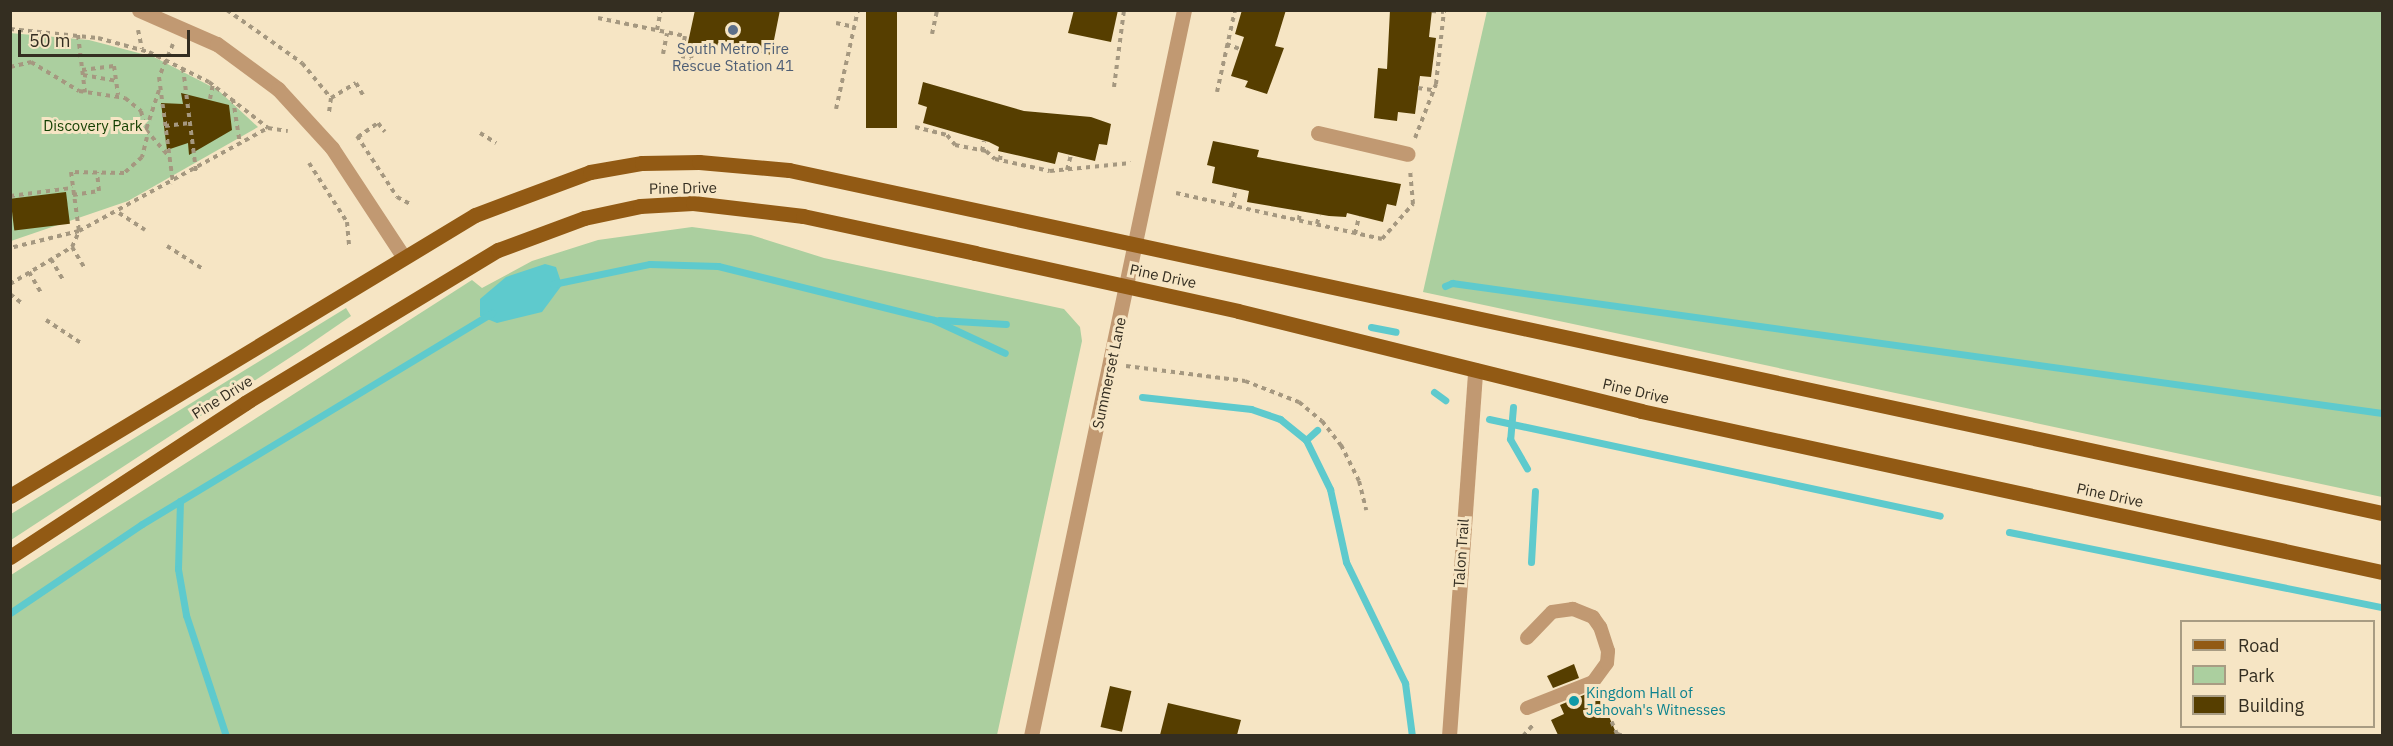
<!DOCTYPE html>
<style>
body{margin:0}
#map{position:relative;width:2393px;height:746px;overflow:hidden;background:#f6e5c4;font-family:"IBM Plex Sans",sans-serif}
div>[style]{position:absolute}
[style*='--x']{left:calc(var(--x)*1px);top:calc(var(--y)*1px);width:calc(var(--w)*1px);rotate:calc(var(--a)*1deg)}
.green>*{inset:0;background:#abcf9f}
.water>*{inset:0;background:#5ecacd}
.stream>*{height:7px;margin:-3.5px;padding:0 3.5px;transform-origin:3.5px;border-radius:3.5px;background:#5ecacd}
.building>*{inset:0;background:#563e00;transform-origin:0 0}
.path>*{height:4px;margin-top:-2px;transform-origin:0;background:repeating-linear-gradient(90deg,#a59880 0 4.5px,transparent 0 9px)}
.lane>*{height:14px;margin:-7px;padding:0 7px;transform-origin:7px;border-radius:7px;background:#c19972}
.street>*{height:15px;margin:-7.5px;padding:0 7.5px;transform-origin:7.5px;border-radius:7.5px;background:#c19972}
.primary>*{height:15px;margin:-7.5px;padding:0 7.5px;transform-origin:7.5px;border-radius:7.5px;background:#925a14}
.dots>*{width:16px;height:16px;translate:-50% -50%;box-sizing:border-box;border:3px solid #f6e5c4;border-radius:50%}
span{translate:-50% -50%;white-space:nowrap;text-align:center;line-height:1.15;-webkit-text-stroke:6px #f6e5c4;paint-order:stroke}
.service-label{font-size:15px;color:#4e5e75}
.park-label{font-size:15px;color:#133f00}
.street-label{font-size:15px;color:#342e21}
.culture-label{font-size:15px;color:#0d838f}
.left{translate:0 -50%;text-align:left}
.frame{position:absolute;inset:0;border:12px solid #342e21;pointer-events:none}
.legend{position:absolute;left:2180px;top:620px;width:195px;height:108px;box-sizing:border-box;background:#f6e5c4;border:2px solid #a89c83;margin:0;padding:8px 10px;list-style:none;font-size:18px;color:#342e21}
.legend li{display:flex;align-items:center;gap:12px;height:30px}
.legend b{width:30px;border:2px solid #a89c83}
.scale{position:absolute;left:18px;top:30px;width:172px;height:27px;box-sizing:border-box;border:3px solid #342e21;border-top:0;padding-left:8px;font-size:18px;line-height:21px;white-space:nowrap;color:#342e21;-webkit-text-stroke:4px #f6e5c4;paint-order:stroke}
</style>
<div id="map">
<div class="green">
<div style="clip-path:polygon(1487px 11px,2382px 11px,2382px 497px,1423px 292px)"></div>
<div style="clip-path:polygon(10px 33px,89px 40px,154px 57px,218px 90px,258px 127px,128px 201px,11px 241px)"></div>
<div style="clip-path:polygon(692px 227px,751px 235px,824px 258px,1064px 309px,1080px 327px,1082px 341px,997px 735px,11px 736px,11px 575px,472px 280px,482px 288px,532px 261px,598px 240px)"></div>
<div style="clip-path:polygon(346px 308px,351px 316px,303px 349px,11px 540px,11px 514px)"></div>
</div>
<div class="water">
<div style="clip-path:polygon(545px 264px,556px 267px,562px 285px,542px 312px,497px 323px,480px 316px,480px 299px,506px 277px)"></div>
</div>
<div class="stream">
<div style="--x:553;--y:284;--w:99;--a:-11.7"></div>
<div style="--x:650;--y:264;--w:68;--a:1.7"></div>
<div style="--x:718;--y:266;--w:223;--a:14"></div>
<div style="--x:934;--y:320;--w:78;--a:24.9"></div>
<div style="--x:1445;--y:286;--w:8;--a:-23"></div>
<div style="--x:1452;--y:283;--w:939;--a:7.96"></div>
<div style="--x:939;--y:320;--w:67;--a:3.4"></div>
<div style="--x:1371;--y:327;--w:25;--a:11"></div>
<div style="--x:1434;--y:392;--w:14;--a:36"></div>
<div style="--x:1142;--y:397;--w:110;--a:6.3"></div>
<div style="--x:1251;--y:409;--w:31;--a:19"></div>
<div style="--x:1280;--y:419;--w:33;--a:39"></div>
<div style="--x:1306;--y:440;--w:55;--a:63.9"></div>
<div style="--x:1330;--y:489;--w:75;--a:77.6"></div>
<div style="--x:1346;--y:562;--w:135;--a:64"></div>
<div style="--x:1405;--y:683;--w:53;--a:82.5"></div>
<div style="--x:1513;--y:407;--w:32;--a:95"></div>
<div style="--x:1510;--y:439;--w:34;--a:60"></div>
<div style="--x:1489;--y:419;--w:461;--a:12.1"></div>
<div style="--x:1306;--y:440;--w:15;--a:-42"></div>
<div style="--x:180;--y:501;--w:68;--a:91.7"></div>
<div style="--x:178;--y:569;--w:47;--a:80.1"></div>
<div style="--x:186;--y:615;--w:127;--a:71.7"></div>
<div style="--x:2009;--y:532;--w:380;--a:11.4"></div>
<div style="--x:1531;--y:562;--w:71;--a:-86.8"></div>
<div style="--x:10;--y:613;--w:159;--a:-34"></div>
<div style="--x:142;--y:524;--w:409;--a:-31.1"></div>
</div>
<div class="building">
<div style="clip-path:polygon(695px 10px,780px 10px,771px 55px,718px 43px,715px 53px,687px 47px)"></div>
<div style="left:866px;top:10px;width:31px;height:118px"></div>
<div style="clip-path:polygon(1074px 10px,1118px 10px,1111px 42px,1068px 33px)"></div>
<div style="clip-path:polygon(1242px 10px,1286px 10px,1275px 46px,1284px 48px,1267px 94px,1245px 87px,1248px 81px,1231px 76px,1244px 37px,1235px 34px)"></div>
<div style="clip-path:polygon(1390px 10px,1432px 10px,1429px 37px,1436px 38px,1431px 77px,1420px 76px,1415px 114px,1398px 112px,1397px 121px,1374px 118px,1378px 68px,1387px 69px)"></div>
<div style="clip-path:polygon(923px 82px,1024px 111px,1091px 117px,1111px 124px,1107px 145px,1099px 144px,1095px 161px,1058px 152px,1055px 164px,998px 151px,999px 147px,989px 142px,923px 123px,927px 107px,918px 104px)"></div>
<div style="clip-path:polygon(181px 93px,229px 105px,232px 130px,189px 155px,188px 143px,167px 150px,161px 103px,183px 104px)"></div>
<div style="clip-path:polygon(1213px 141px,1259px 150px,1257px 157px,1401px 184px,1396px 206px,1387px 204px,1383px 222px,1347px 213px,1346px 217px,1329px 216px,1247px 202px,1249px 191px,1212px 183px,1215px 167px,1207px 165px)"></div>
<div style="left:66px;top:192px;width:32px;height:56px;rotate:83deg"></div>
<div style="clip-path:polygon(1574px 664px,1579px 678px,1553px 688px,1547px 676px)"></div>
<div style="left:1110px;top:686px;width:22px;height:42px;rotate:13deg"></div>
<div style="clip-path:polygon(1586px 694px,1590px 703px,1601px 698px,1617px 735px,1558px 735px,1551px 720px,1564px 714px,1560px 705px)"></div>
<div style="clip-path:polygon(1168px 703px,1241px 720px,1237px 735px,1160px 735px)"></div>
</div>
<div class="path">
<div style="--x:227;--y:10;--w:92;--a:35.2"></div>
<div style="--x:302;--y:63;--w:45;--a:50.4"></div>
<div style="--x:331;--y:98;--w:14;--a:98"></div>
<div style="--x:1432;--y:11;--w:12;--a:5"></div>
<div style="--x:598;--y:18;--w:89;--a:11.7"></div>
<div style="--x:685;--y:36;--w:20;--a:101"></div>
<div style="--x:681;--y:56;--w:10;--a:11"></div>
<div style="--x:691;--y:58;--w:8;--a:-76"></div>
<div style="--x:836;--y:23;--w:19;--a:12"></div>
<div style="--x:10;--y:29;--w:88;--a:5.8"></div>
<div style="--x:98;--y:38;--w:53;--a:15.4"></div>
<div style="--x:149;--y:52;--w:67;--a:26.6"></div>
<div style="--x:209;--y:82;--w:75;--a:37.9"></div>
<div style="--x:138;--y:30;--w:19;--a:78"></div>
<div style="--x:657;--y:30;--w:20;--a:-79"></div>
<div style="--x:932;--y:34;--w:25;--a:-78"></div>
<div style="--x:78;--y:35;--w:58;--a:83.1"></div>
<div style="--x:173;--y:44;--w:36;--a:113"></div>
<div style="--x:159;--y:77;--w:108;--a:82.5"></div>
<div style="--x:1226;--y:44;--w:15;--a:20"></div>
<div style="--x:663;--y:54;--w:21;--a:-79"></div>
<div style="--x:10;--y:67;--w:22;--a:-13"></div>
<div style="--x:31;--y:62;--w:56;--a:31.1"></div>
<div style="--x:79;--y:91;--w:47;--a:8.7"></div>
<div style="--x:125;--y:98;--w:21;--a:39"></div>
<div style="--x:141;--y:111;--w:27;--a:77"></div>
<div style="--x:147;--y:137;--w:21;--a:104"></div>
<div style="--x:142;--y:157;--w:24;--a:138"></div>
<div style="--x:124;--y:173;--w:53;--a:-178.9"></div>
<div style="--x:71;--y:172;--w:60;--a:82.3"></div>
<div style="--x:79;--y:231;--w:71;--a:166.2"></div>
<div style="--x:183;--y:68;--w:104;--a:82.8"></div>
<div style="--x:82;--y:70;--w:32;--a:-7"></div>
<div style="--x:114;--y:66;--w:29;--a:82"></div>
<div style="--x:83;--y:75;--w:34;--a:10"></div>
<div style="--x:1114;--y:87;--w:78;--a:-82.6"></div>
<div style="--x:1418;--y:88;--w:14;--a:8"></div>
<div style="--x:159;--y:90;--w:42;--a:108"></div>
<div style="--x:146;--y:130;--w:35;--a:49"></div>
<div style="--x:1217;--y:92;--w:84;--a:-77.6"></div>
<div style="--x:331;--y:98;--w:29;--a:-31"></div>
<div style="--x:356;--y:83;--w:16;--a:60"></div>
<div style="--x:210;--y:99;--w:15;--a:-79"></div>
<div style="--x:233;--y:99;--w:46;--a:81.2"></div>
<div style="--x:836;--y:109;--w:101;--a:-77.5"></div>
<div style="--x:165;--y:126;--w:25;--a:-7"></div>
<div style="--x:915;--y:127;--w:33;--a:14"></div>
<div style="--x:947;--y:135;--w:13;--a:51"></div>
<div style="--x:955;--y:145;--w:32;--a:11"></div>
<div style="--x:986;--y:151;--w:12;--a:42"></div>
<div style="--x:995;--y:159;--w:56;--a:12.3"></div>
<div style="--x:1050;--y:171;--w:81;--a:-5.6"></div>
<div style="--x:480;--y:133;--w:19;--a:32"></div>
<div style="--x:357;--y:136;--w:73;--a:56.7"></div>
<div style="--x:397;--y:197;--w:17;--a:28"></div>
<div style="--x:358;--y:137;--w:24;--a:-35"></div>
<div style="--x:378;--y:123;--w:11;--a:52"></div>
<div style="--x:1415;--y:138;--w:58;--a:-68.7"></div>
<div style="--x:1436;--y:84;--w:74;--a:-83.8"></div>
<div style="--x:982;--y:151;--w:10;--a:-79"></div>
<div style="--x:1000;--y:160;--w:8;--a:-83"></div>
<div style="--x:309;--y:163;--w:70;--a:57.2"></div>
<div style="--x:347;--y:222;--w:23;--a:85"></div>
<div style="--x:1067;--y:170;--w:16;--a:-75"></div>
<div style="--x:1176;--y:193;--w:211;--a:12.6"></div>
<div style="--x:1382;--y:239;--w:47;--a:-48.5"></div>
<div style="--x:1413;--y:204;--w:33;--a:-95"></div>
<div style="--x:73;--y:195;--w:26;--a:-9"></div>
<div style="--x:99;--y:191;--w:19;--a:-96"></div>
<div style="--x:10;--y:196;--w:63;--a:-7.4"></div>
<div style="--x:1232;--y:206;--w:18;--a:-77"></div>
<div style="--x:119;--y:213;--w:31;--a:33"></div>
<div style="--x:1299;--y:220;--w:9;--a:-84"></div>
<div style="--x:1317;--y:224;--w:9;--a:-77"></div>
<div style="--x:1355;--y:234;--w:18;--a:-77"></div>
<div style="--x:167;--y:246;--w:43;--a:32.6"></div>
<div style="--x:72;--y:247;--w:23;--a:59"></div>
<div style="--x:51;--y:259;--w:24;--a:60"></div>
<div style="--x:29;--y:272;--w:24;--a:60"></div>
<div style="--x:10;--y:284;--w:72;--a:-30.8"></div>
<div style="--x:72;--y:247;--w:17;--a:-66"></div>
<div style="--x:79;--y:231;--w:215;--a:-28.6"></div>
<div style="--x:268;--y:128;--w:20;--a:9"></div>
<div style="--x:10;--y:294;--w:16;--a:38"></div>
<div style="--x:46;--y:320;--w:42;--a:33.3"></div>
<div style="--x:1126;--y:366;--w:120;--a:7.2"></div>
<div style="--x:1245;--y:381;--w:58;--a:21.3"></div>
<div style="--x:1299;--y:402;--w:30;--a:40"></div>
<div style="--x:1322;--y:421;--w:31;--a:52"></div>
<div style="--x:1341;--y:445;--w:40;--a:63.4"></div>
<div style="--x:1359;--y:481;--w:30;--a:76"></div>
<div style="--x:1601;--y:697;--w:40;--a:66.6"></div>
<div style="--x:1617;--y:734;--w:7;--a:16"></div>
<div style="--x:1523;--y:736;--w:15;--a:-48"></div>
</div>
<div class="lane">
<div style="--x:1527;--y:708;--w:71;--a:-21.5"></div>
<div style="--x:1593;--y:682;--w:24;--a:-54"></div>
<div style="--x:1607;--y:663;--w:12;--a:-85"></div>
<div style="--x:1608;--y:651;--w:25;--a:-108"></div>
<div style="--x:1600;--y:627;--w:12;--a:-125"></div>
<div style="--x:1593;--y:617;--w:22;--a:-158"></div>
<div style="--x:1573;--y:609;--w:21;--a:172"></div>
<div style="--x:1552;--y:612;--w:36;--a:134"></div>
</div>
<div class="street">
<div style="--x:139;--y:10;--w:85;--a:23.6"></div>
<div style="--x:217;--y:44;--w:76;--a:36.4"></div>
<div style="--x:278;--y:89;--w:80;--a:47.5"></div>
<div style="--x:332;--y:148;--w:129;--a:56.7"></div>
<div style="--x:1318;--y:133;--w:92;--a:13.1"></div>
<div style="--x:1031;--y:736;--w:742;--a:-78.1"></div>
<div style="--x:1449;--y:736;--w:367;--a:-85.9"></div>
</div>
<div class="primary">
<div style="--x:10;--y:496;--w:543;--a:-31.14"></div>
<div style="--x:475;--y:215;--w:123;--a:-20.5"></div>
<div style="--x:590;--y:172;--w:53;--a:-9.8"></div>
<div style="--x:642;--y:163;--w:57;--a:-1"></div>
<div style="--x:699;--y:162;--w:90;--a:5.1"></div>
<div style="--x:789;--y:170;--w:1630;--a:12.15"></div>
<div style="--x:10;--y:557;--w:281;--a:-33.2"></div>
<div style="--x:245;--y:403;--w:296;--a:-31.2"></div>
<div style="--x:498;--y:250;--w:92;--a:-20.4"></div>
<div style="--x:584;--y:218;--w:57;--a:-12.1"></div>
<div style="--x:640;--y:206;--w:53;--a:-3.2"></div>
<div style="--x:693;--y:203;--w:111;--a:6.7"></div>
<div style="--x:803;--y:216;--w:176;--a:12.1"></div>
<div style="--x:975;--y:253;--w:269;--a:12.4"></div>
<div style="--x:1238;--y:311;--w:415;--a:13.9"></div>
<div style="--x:1641;--y:411;--w:758;--a:12.26"></div>
</div>
<div class="dots">
<div style="left:733px;top:30px;background:#5c6f8a"></div>
<div style="left:1574px;top:701px;background:#0f9aa8"></div>
</div>
<div class="service-label">
<span style="left:733px;top:57px">South Metro Fire<br>Rescue Station 41</span>
</div>
<div class="park-label">
<span style="left:93px;top:126px">Discovery Park</span>
</div>
<div class="street-label">
<span style="left:683px;top:188px;rotate:-1deg">Pine Drive</span>
<span style="left:1163px;top:276px;rotate:12deg">Pine Drive</span>
<span style="left:1109px;top:373px;rotate:-78deg">Summerset Lane</span>
<span style="left:1636px;top:391px;rotate:13deg">Pine Drive</span>
<span style="left:222px;top:397px;rotate:-32deg">Pine Drive</span>
<span style="left:2110px;top:495px;rotate:12deg">Pine Drive</span>
<span style="left:1461px;top:553px;rotate:-86deg">Talon Trail</span>
</div>
<div class="culture-label">
<span class="left" style="left:1586px;top:701px">Kingdom Hall of<br>Jehovah's Witnesses</span>
</div>
<div class="frame"></div>
<ul class="legend">
<li><b style="height:8px;background:#925a14"></b>Road</li>
<li><b style="height:16px;background:#abcf9f"></b>Park</li>
<li><b style="height:16px;background:#563e00"></b>Building</li>
</ul>
<div class="scale">50 m</div>
</div>
